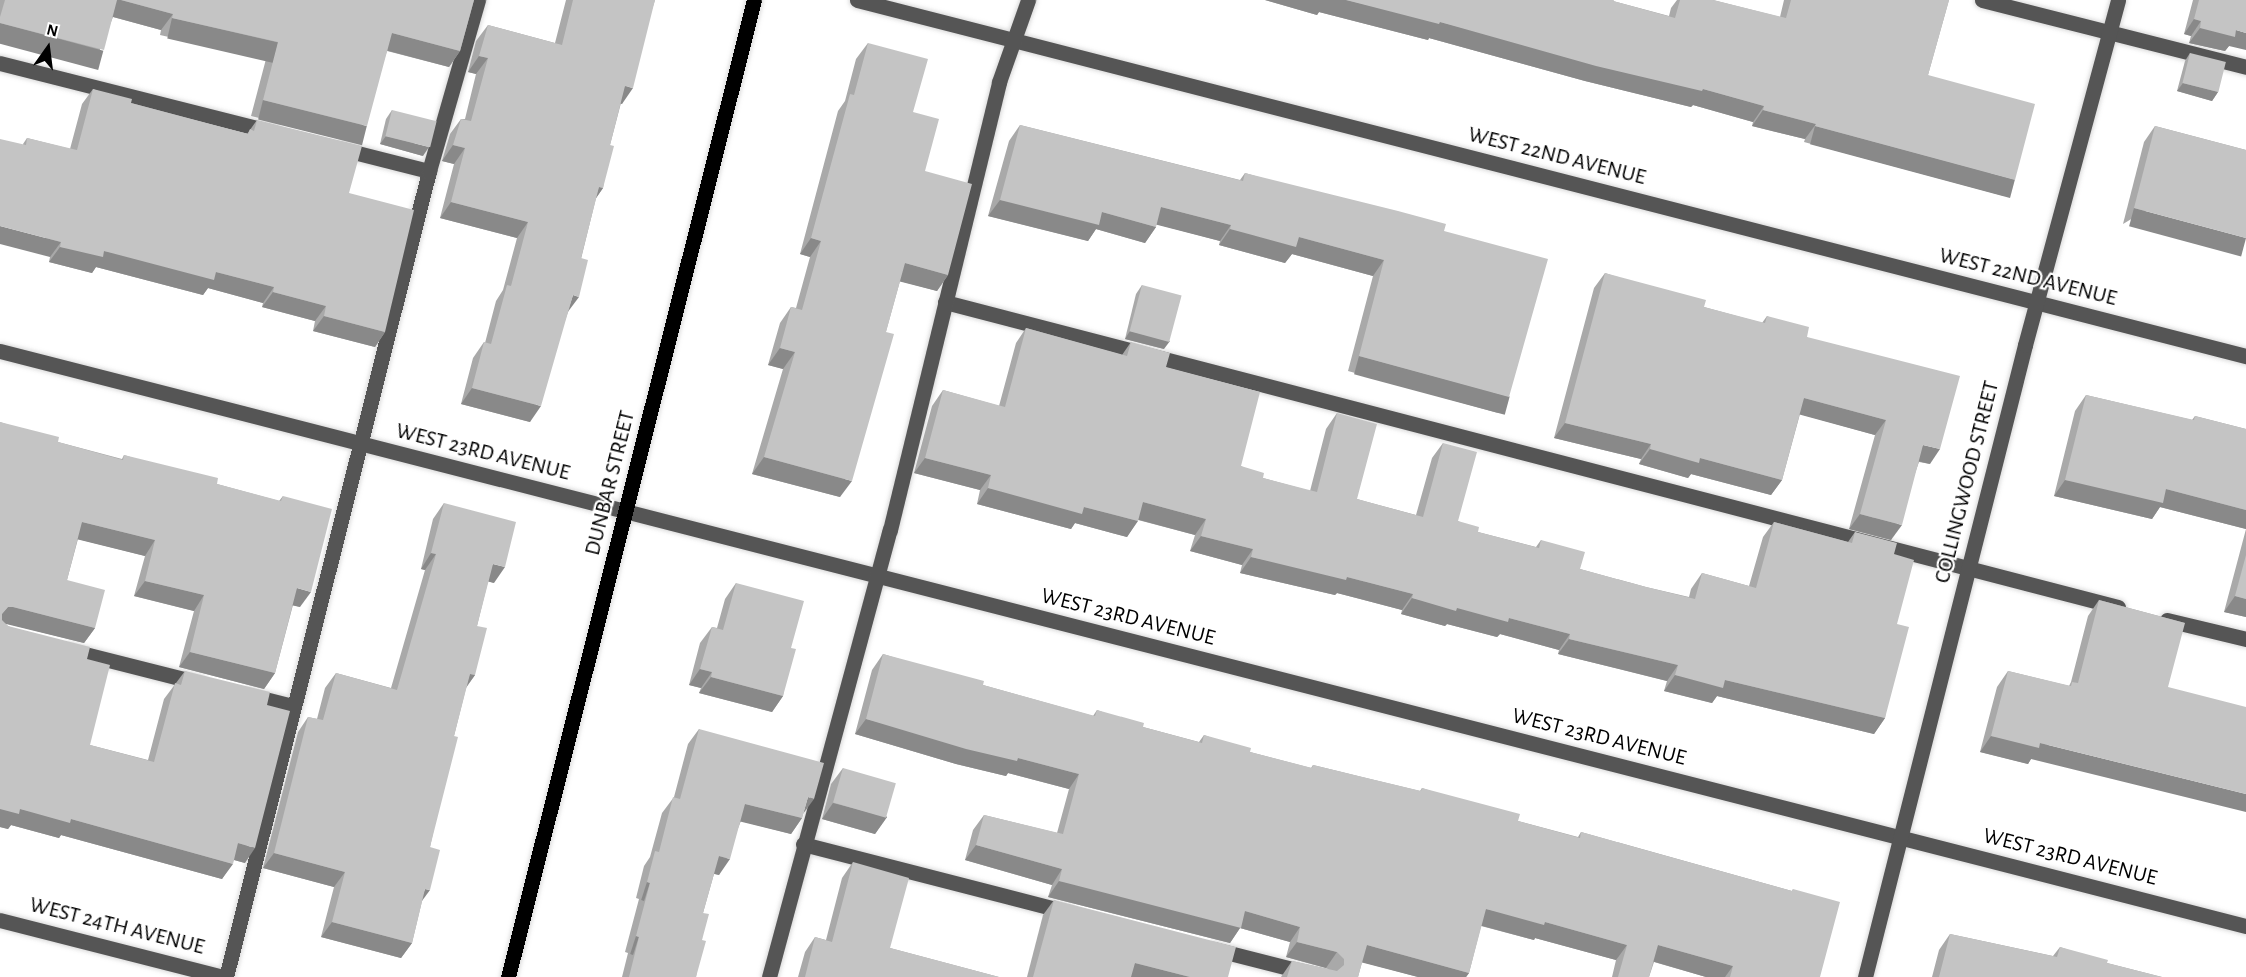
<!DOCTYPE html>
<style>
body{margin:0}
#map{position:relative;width:2246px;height:977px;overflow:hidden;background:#fff;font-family:"Alegreya Sans",sans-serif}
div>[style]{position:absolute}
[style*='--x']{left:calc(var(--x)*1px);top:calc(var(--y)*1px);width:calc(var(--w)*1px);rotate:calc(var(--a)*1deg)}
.roads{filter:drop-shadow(0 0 2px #dbdbdb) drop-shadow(0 0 2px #dbdbdb)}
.minor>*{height:15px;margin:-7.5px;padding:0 7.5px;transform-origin:7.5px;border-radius:7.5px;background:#555}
.major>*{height:15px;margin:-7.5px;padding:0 7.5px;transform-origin:7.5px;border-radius:7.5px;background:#000}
.wall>*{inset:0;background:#a9a9a9}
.shaded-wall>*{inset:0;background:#898989;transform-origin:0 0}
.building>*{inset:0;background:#c4c4c4;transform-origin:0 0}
span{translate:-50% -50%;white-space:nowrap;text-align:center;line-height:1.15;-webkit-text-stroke:4.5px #fff;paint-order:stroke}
.street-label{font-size:22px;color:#000}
.north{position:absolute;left:18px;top:18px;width:60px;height:60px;-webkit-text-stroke:4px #fff;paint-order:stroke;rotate:14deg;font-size:16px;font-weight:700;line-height:24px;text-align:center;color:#000}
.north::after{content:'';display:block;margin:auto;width:21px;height:27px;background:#000;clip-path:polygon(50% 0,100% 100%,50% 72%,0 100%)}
</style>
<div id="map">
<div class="roads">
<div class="minor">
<div style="--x:857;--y:0;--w:1434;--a:14.38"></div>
<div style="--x:1982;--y:0;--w:272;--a:14.2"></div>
<div style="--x:0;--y:63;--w:281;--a:14.2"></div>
<div style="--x:342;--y:149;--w:90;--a:14.2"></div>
<div style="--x:945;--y:302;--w:1212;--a:14.58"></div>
<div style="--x:0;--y:351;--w:2318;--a:14.36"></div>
<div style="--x:2167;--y:620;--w:81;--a:13.5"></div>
<div style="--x:69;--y:650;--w:134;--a:14.2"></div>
<div style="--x:249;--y:695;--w:44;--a:14.3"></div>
<div style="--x:803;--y:844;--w:274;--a:14.4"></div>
<div style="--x:0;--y:920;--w:231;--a:14.3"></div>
<div style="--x:1214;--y:949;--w:114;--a:14.3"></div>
<div style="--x:226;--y:977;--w:831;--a:-75.86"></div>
<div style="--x:429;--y:171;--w:178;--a:-74"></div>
<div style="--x:769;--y:977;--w:463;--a:-74.9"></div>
<div style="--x:890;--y:530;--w:461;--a:-76.3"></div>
<div style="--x:999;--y:82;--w:87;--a:-70.5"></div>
<div style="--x:1865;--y:977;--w:652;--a:-75.79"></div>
<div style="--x:2025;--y:345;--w:357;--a:-74.9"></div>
</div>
<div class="major">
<div style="--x:508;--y:977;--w:1007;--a:-75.87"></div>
</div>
</div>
<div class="wall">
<div style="clip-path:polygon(0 0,474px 0,460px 51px,449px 67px,387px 51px,356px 142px,251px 116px,266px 59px,160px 35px,161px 30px,113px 17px,93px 67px,0 43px)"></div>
<div style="clip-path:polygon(566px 0,655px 0,622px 104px,621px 103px,610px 145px,603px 188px,596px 198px,568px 312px,530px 422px,461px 404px,473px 358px,484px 342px,485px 343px,496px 301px,503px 290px,517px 238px,440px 218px,454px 164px,442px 161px,450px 134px,461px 119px,465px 119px,476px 74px,468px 72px,476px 41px,488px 25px,555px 43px)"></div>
<div style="clip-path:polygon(1265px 0,1614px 0,1613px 1px,1669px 16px,1671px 8px,1677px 0,1713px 0,1780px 17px,1784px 0,1949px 0,1928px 75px,2004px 196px,1804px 142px,1805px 139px,1752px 126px,1753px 122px,1693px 105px,1691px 107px,1585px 81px,1429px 38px,1428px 40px,1319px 12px,1317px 15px)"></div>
<div style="clip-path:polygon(2193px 0,2246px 0,2229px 46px,2225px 51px,2189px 43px,2191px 36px,2184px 34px)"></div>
<div style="clip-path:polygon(868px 43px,913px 112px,925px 171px,948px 275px,937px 291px,900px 281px,840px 497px,752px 474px,783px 369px,768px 365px,780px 323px,791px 307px,796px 308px,810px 257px,800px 254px,838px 111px,845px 101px,856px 59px)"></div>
<div style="clip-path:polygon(2190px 53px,2218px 92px,2212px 101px,2177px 91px,2185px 61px)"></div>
<div style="clip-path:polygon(93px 89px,131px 103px,247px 134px,257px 120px,349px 193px,385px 332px,375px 347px,313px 331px,315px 321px,262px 307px,263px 303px,208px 288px,203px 295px,96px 267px,92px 273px,49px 262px,50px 257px,23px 144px,27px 138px,70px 149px,82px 104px)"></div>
<div style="clip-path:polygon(392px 110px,423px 156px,380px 144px,386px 119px)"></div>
<div style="clip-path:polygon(1020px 125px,1240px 180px,1245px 173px,1444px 231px,1498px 413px,1348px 371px,1373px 276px,1292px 254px,1285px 263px,1219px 245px,1220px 241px,1156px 224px,1156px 227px,1145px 243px,1096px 229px,1088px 241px,988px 216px,1009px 141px)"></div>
<div style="clip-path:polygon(2155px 126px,2246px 150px,2123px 224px,2144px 142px)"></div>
<div style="clip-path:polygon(1605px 273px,1704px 307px,1762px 323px,1767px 316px,1807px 337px,1930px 464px,1919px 462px,1891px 540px,1849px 529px,1875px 435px,1800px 414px,1782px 480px,1771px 495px,1691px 474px,1688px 478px,1639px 464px,1641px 459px,1554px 438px,1594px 288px)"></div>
<div style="clip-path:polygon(1142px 285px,1164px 349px,1125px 339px,1136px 294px)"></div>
<div style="clip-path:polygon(1026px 328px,1122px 355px,1131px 342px,1166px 367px,1241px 466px,1263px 478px,1310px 491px,1326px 429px,1337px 413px,1357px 499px,1416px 515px,1432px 458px,1443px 443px,1458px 521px,1478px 532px,1536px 547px,1541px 540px,1580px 569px,1646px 587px,1689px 597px,1691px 589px,1702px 573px,1749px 586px,1763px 537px,1774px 522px,1848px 542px,1855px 532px,1894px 554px,1897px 624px,1885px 718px,1874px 734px,1717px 696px,1712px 703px,1664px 691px,1667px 681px,1558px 654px,1559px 650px,1500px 634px,1497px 637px,1447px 624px,1445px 626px,1401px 614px,1402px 610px,1337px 593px,1335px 595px,1240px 573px,1242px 565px,1190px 551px,1195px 535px,1138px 520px,1127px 537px,1075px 523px,1071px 529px,977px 504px,980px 490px,914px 473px,932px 406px,943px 390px,999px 406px,1016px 343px)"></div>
<div style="clip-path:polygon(2086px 395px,2192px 420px,2195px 416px,2246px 429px,2246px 617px,2224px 612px,2246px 529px,2160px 507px,2152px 519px,2054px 496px,2075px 411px)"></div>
<div style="clip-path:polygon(0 422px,58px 442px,122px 459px,124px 455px,217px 484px,279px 501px,283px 496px,300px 607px,293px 605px,275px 673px,264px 689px,179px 667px,194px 611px,134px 596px,145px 556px,78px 539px,67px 580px,95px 628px,84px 643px,5px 623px,8px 626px,87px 659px,90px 745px,148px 760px,164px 699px,185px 671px,267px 705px,245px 863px,234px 860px,222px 879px,61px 835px,59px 838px,11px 825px,8px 829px,0 827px)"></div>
<div style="clip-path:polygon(444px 503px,494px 583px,488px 581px,477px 626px,475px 675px,466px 688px,454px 736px,430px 847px,422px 901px,412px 943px,401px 958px,321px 937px,334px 887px,263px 868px,298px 732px,308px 717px,317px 719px,325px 688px,336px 673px,391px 688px,425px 570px,421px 569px,433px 519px)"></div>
<div style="clip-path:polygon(736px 583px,791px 648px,783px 696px,772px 712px,699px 693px,701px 688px,689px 685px,700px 643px,712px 627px,717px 628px,725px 599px)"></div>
<div style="clip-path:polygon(2099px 600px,2185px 623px,2031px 759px,2028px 764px,1980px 752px,1997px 687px,2008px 671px,2069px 686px,2071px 682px,2088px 616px)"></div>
<div style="clip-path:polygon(883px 654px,983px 685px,1093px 716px,1097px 710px,1143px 727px,1199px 742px,1204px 735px,1250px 752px,1311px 768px,1313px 765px,1420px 791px,1422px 788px,1518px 821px,1578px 837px,1581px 832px,1792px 891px,1793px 889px,1820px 977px,1706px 977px,1654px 962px,1649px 977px,1612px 977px,1616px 960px,1535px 938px,1534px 940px,1481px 926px,1469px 973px,1466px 977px,1418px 977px,1362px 962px,1358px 977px,1281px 977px,1292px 961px,1328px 969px,1326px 968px,1286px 957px,1290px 942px,1240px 928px,1230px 943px,1048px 897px,1052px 885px,965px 860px,973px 830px,984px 815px,1057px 833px,1069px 789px,1008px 773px,1006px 776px,956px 764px,855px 734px,872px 670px)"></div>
<div style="clip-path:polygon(699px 729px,803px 814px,802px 818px,791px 834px,741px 821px,719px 875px,714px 874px,703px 913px,702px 940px,696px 977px,622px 977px,628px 953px,625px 952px,639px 899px,636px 898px,644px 866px,650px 857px,662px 813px,674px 797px,688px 744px)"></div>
<div style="clip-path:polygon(843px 768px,887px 817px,875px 834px,822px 819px,831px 784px)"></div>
<div style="clip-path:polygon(853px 862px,890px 948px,999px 977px,798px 977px,805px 952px,815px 937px,826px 940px,842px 878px)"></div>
<div style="clip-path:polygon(1054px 900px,1228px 977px,1027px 977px,1043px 915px)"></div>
<div style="clip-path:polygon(1950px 934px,2053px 956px,2060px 947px,2107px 963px,2162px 977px,1932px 977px,1939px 950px)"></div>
</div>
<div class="shaded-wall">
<div style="clip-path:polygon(117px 0,121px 0,173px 14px,161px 30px,106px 15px)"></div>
<div style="clip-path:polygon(1265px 0,1346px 0,1440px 22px,1703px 89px,1764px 106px,1753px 122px,1693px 105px,1691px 107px,1585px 81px,1429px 38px,1428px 40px,1319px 12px,1317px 15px)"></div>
<div style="left:172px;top:18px;width:109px;height:21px;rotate:13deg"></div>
<div style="clip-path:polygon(2194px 19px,2201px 21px,2191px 36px,2184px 34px)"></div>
<div style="left:0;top:23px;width:107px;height:20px;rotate:15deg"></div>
<div style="clip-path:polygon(2200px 28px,2236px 30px,2246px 33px,2246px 50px,2229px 46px,2225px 51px,2189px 43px)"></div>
<div style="clip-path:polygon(392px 33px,460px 51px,449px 67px,381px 49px)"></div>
<div style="clip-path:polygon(479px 56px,488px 58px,476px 74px,468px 72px)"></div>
<div style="clip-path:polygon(2183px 83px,2218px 92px,2212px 101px,2177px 91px)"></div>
<div style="clip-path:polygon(625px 86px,633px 88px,622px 104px,614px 102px)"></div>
<div style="left:263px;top:100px;width:107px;height:20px;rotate:14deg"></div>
<div style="clip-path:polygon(1763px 110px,1816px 124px,1805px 139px,1752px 126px)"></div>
<div style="left:1815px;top:126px;width:207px;height:19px;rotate:15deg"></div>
<div style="clip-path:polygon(386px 136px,429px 147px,423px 156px,380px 144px)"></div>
<div style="clip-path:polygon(453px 145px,465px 148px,454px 164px,442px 161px)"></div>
<div style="clip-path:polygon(599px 187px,603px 188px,592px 204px)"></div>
<div style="clip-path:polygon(1000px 200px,1102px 212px,1156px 227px,1145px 243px,1096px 229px,1088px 241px,988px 216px)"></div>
<div style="clip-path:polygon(451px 202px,528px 222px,517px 238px,440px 218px)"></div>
<div style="clip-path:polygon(1161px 207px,1231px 225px,1220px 241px,1150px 223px)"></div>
<div style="left:2134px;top:208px;width:116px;height:19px;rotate:15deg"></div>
<div style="clip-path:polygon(0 226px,61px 242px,50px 257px,0 244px)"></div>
<div style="clip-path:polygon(1230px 229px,1299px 237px,1384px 260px,1373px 276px,1292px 254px,1285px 263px,1219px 245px)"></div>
<div style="clip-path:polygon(811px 238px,821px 241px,810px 257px,800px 254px)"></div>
<div style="clip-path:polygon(60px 247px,104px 251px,216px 272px,274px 287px,263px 303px,208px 288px,203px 295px,96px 267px,92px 273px,49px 262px)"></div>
<div style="clip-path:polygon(905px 263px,948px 275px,937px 291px,894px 280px)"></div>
<div style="clip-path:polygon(273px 292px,326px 306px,315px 321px,262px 307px)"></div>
<div style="clip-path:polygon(573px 295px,579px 297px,567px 313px)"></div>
<div style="clip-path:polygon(324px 316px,385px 332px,375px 347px,313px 331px)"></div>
<div style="clip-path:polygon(1130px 331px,1170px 341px,1164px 349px,1125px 339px)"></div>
<div style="clip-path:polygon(780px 348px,795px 352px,783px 369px,768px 365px)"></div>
<div style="left:1359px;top:356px;width:156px;height:19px;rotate:15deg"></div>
<div style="clip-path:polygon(472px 388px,541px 406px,530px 422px,461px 404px)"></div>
<div style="clip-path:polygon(1804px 398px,1886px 420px,1875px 435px,1794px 413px)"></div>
<div style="clip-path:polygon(1565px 423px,1651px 444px,1641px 459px,1554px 438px)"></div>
<div style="clip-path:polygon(1923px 445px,1940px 449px,1930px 464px,1913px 460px)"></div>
<div style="clip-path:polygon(1650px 449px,1700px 458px,1782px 480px,1771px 495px,1691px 474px,1688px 478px,1639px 464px)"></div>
<div style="clip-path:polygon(764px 457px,852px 481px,840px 497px,752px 474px)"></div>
<div style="clip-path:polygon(925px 458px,991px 475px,980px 490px,914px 473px)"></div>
<div style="clip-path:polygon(2065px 480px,2166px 489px,2246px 510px,2246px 529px,2160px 507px,2152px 519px,2054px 496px)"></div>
<div style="clip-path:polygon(988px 488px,1084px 507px,1138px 521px,1127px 537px,1075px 523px,1071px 529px,977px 504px)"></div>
<div style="clip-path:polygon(1143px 502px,1206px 519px,1195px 535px,1132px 518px)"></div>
<div style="clip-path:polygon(1860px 514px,1902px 525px,1891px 540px,1849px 529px)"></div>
<div style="clip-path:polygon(82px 522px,155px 540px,145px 556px,72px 538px)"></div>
<div style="clip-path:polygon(1201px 536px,1253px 549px,1242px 565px,1190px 551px)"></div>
<div style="clip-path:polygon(431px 553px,436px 554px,425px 570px,421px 569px)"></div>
<div style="clip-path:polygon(1251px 557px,1347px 577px,1413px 594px,1402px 610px,1337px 593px,1335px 595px,1240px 573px)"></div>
<div style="clip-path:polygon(493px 564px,505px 567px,494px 583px,482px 580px)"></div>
<div style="clip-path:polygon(145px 581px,204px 595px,194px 611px,134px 596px)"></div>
<div style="clip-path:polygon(297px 588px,311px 592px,300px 607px,286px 604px)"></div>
<div style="clip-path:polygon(2235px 596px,2246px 599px,2246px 617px,2224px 612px)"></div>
<div style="clip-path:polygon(1412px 598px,1509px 618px,1570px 634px,1559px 650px,1500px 634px,1497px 637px,1447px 624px,1445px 626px,1401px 614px)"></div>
<div style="clip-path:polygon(8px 607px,13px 607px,95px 628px,84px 643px,2px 623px,0 616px)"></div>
<div style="clip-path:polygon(1569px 639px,1678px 665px,1667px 681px,1558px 654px)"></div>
<div style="clip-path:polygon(190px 652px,275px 673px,264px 689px,179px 667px)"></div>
<div style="clip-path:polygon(700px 669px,712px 672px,701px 688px,689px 685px)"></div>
<div style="clip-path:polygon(470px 674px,475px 675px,464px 690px)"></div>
<div style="clip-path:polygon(1675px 675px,1725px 680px,1885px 718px,1874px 734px,1717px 696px,1712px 703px,1664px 691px)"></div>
<div style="clip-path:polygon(711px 677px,783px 696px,772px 712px,699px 693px)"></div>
<div style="clip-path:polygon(866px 719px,1018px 758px,1079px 774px,1069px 789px,1008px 773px,1006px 776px,956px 764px,855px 734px)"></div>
<div style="clip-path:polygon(1991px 736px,2040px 743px,2246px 794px,2246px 812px,2031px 759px,2028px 764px,1980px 752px)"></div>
<div style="clip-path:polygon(808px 797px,814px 799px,803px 814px)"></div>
<div style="clip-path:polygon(833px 803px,887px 817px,875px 834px,822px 819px)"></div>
<div style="clip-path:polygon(745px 804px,802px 818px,791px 834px,734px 820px)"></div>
<div style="clip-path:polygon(0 809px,20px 809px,71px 819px,233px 864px,222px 879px,61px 835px,59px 838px,11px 825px,8px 829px,0 827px)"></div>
<div style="clip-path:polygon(238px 843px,255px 848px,245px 863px,227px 858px)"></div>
<div style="clip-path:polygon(976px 845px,1062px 869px,1052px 885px,965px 860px)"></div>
<div style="clip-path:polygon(274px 853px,345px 872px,334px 887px,263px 868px)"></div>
<div style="clip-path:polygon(719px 856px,730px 859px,719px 875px,708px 872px)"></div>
<div style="clip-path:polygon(1059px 881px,1245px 911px,1300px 927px,1290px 942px,1240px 928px,1230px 943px,1048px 897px)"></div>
<div style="left:647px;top:882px;width:3px;height:19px;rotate:18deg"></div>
<div style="clip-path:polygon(425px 889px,430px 890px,419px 905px)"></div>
<div style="clip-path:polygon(1486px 909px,1545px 922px,1627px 945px,1616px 960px,1535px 938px,1534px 940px,1475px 924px)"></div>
<div style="clip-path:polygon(332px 922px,412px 943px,401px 958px,321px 937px)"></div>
<div style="left:636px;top:936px;width:3px;height:19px;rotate:18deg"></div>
<div style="clip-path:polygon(1297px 942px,1337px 952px,1326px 968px,1286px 957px)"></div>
<div style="clip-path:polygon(1367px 945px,1469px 973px,1466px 977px,1418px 977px,1356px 961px)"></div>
<div style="clip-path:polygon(1658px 945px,1733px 966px,1725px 977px,1706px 977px,1648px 960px)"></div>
<div style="clip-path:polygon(1135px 963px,1190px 977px,1125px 977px)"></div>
</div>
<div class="building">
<div style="clip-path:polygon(5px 0,117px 0,104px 50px,0 23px,0 17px)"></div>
<div style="clip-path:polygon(121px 0,474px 0,460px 51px,392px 33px,367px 126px,263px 100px,278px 42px,172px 18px,173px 14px)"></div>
<div style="clip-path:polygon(573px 0,655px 0,633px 88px,625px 86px,610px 145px,614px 146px,603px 188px,599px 187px,581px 258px,588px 260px,579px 297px,573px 295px,541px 406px,472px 388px,484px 342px,491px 344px,507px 285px,511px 286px,528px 222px,451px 202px,465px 148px,453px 145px,461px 119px,471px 121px,488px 58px,479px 56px,488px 25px,562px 45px)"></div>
<div style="clip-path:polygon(1346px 0,1614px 0,1613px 1px,1675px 18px,1680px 0,1713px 0,1786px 18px,1791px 0,1949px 0,1928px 75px,2035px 104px,2015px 180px,1815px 126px,1816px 124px,1763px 110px,1764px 106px,1703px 89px,1702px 91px,1596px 66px,1440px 22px,1439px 24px)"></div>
<div style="clip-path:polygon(2199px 0,2246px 0,2246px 33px,2236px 30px,2235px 37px,2200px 28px,2201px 21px,2194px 19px)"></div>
<div style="clip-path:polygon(868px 43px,928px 59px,913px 112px,939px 119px,925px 171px,972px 184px,948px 275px,905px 263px,886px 332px,894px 334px,852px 481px,764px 457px,795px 352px,780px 348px,791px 307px,802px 310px,821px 241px,811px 238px,850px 94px,854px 95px)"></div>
<div style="left:2190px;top:53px;width:37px;height:31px;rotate:14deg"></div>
<div style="clip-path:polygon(93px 89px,132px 99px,131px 103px,248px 134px,250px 129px,254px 131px,257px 120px,362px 146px,349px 193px,414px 210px,385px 332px,324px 316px,326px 306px,273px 292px,274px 287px,216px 272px,214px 280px,104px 251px,103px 257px,60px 247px,61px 242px,0 226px,0 139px,26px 145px,27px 138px,77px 150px)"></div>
<div style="left:392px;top:110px;width:46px;height:27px;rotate:14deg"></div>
<div style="clip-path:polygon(1020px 125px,1243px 181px,1245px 173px,1398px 211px,1446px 224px,1444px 231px,1548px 259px,1509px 397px,1359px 356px,1384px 260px,1299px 237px,1296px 247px,1230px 229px,1231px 225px,1161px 207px,1156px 227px,1102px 212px,1099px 225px,1000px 200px)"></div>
<div style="clip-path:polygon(2155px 126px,2246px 150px,2246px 238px,2134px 208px)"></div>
<div style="clip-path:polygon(1605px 273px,1706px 300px,1704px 307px,1765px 323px,1767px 316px,1809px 327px,1807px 337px,1960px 376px,1940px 449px,1923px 445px,1902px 525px,1860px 514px,1886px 420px,1804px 398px,1782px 480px,1700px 458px,1699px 463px,1650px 449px,1651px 444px,1565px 423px)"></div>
<div style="left:1142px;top:285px;width:41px;height:48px;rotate:15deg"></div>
<div style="clip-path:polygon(1026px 328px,1127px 356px,1131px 342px,1170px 353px,1166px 367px,1260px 392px,1241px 466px,1264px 473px,1263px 478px,1317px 492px,1337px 413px,1377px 424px,1357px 499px,1423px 517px,1443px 443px,1477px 452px,1458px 521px,1479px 527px,1478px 532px,1539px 548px,1541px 540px,1585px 552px,1580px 569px,1646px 587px,1695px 599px,1702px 573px,1756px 588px,1774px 522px,1852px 543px,1855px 532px,1897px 543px,1894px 554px,1914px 560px,1897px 624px,1909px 627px,1885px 718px,1725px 680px,1723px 688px,1675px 675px,1678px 665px,1569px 639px,1570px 634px,1509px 618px,1508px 622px,1457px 608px,1456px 611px,1412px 598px,1413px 594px,1347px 577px,1346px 580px,1251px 557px,1253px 549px,1201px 536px,1206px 519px,1143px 502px,1138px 521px,1084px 507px,1082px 514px,988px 488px,991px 475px,925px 458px,943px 390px,1005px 407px)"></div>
<div style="clip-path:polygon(2086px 395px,2194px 420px,2195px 416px,2246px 429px,2246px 510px,2166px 489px,2163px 503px,2065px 480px)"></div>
<div style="clip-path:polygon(0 422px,59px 437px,58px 442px,123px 460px,124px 455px,218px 478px,217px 484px,281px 501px,283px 496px,332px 509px,311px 592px,297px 588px,275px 673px,190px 652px,204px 595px,145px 581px,155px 540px,82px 522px,67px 580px,105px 590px,95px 628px,13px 607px,8px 607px,2px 614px,2px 620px,8px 626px,90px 647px,87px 659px,110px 665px,90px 745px,154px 762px,175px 683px,181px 685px,185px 671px,270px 692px,267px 705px,290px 711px,255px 848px,238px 843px,233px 864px,71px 819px,70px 823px,20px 809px,19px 814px,0 809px)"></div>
<div style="clip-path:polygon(444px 503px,516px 522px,505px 567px,493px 564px,477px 626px,487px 628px,475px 675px,470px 674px,454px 736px,458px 737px,430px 847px,440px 850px,430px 890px,425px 889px,412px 943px,332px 922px,345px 872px,274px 853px,308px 717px,323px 720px,336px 673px,397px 690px,436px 554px,431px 553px)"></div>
<div style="clip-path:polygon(2246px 555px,2246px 599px,2235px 596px)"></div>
<div style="clip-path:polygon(736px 583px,804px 601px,791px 648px,796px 649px,783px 696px,711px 677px,712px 672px,700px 669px,712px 627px,723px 630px)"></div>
<div style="clip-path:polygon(2099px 600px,2185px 623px,2168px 687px,2246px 707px,2246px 794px,2040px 743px,2039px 748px,1991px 736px,2008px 671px,2071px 686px,2072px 682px,2078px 683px)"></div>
<div style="clip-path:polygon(883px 654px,984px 681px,983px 685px,1095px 716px,1097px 710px,1144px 723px,1143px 727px,1202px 743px,1204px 735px,1251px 748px,1250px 752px,1312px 768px,1313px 765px,1421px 791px,1422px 788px,1520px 814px,1518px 821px,1580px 838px,1581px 832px,1792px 891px,1793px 889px,1840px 902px,1820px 977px,1730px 977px,1733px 966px,1658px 945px,1649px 977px,1618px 977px,1627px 945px,1545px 922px,1544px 925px,1486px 909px,1469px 973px,1367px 945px,1358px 977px,1287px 977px,1292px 961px,1337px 971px,1344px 965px,1344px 959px,1337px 952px,1297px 942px,1300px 927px,1245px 911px,1241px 928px,1059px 881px,1062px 869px,976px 845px,984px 815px,1063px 834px,1079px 774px,1018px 758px,1017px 761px,966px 749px,866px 719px)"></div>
<div style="clip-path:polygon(699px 729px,824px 763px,814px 799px,808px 797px,802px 818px,745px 804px,730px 859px,719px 856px,703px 913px,709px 914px,702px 940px,706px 941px,696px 977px,629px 977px,639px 937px,636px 936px,650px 883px,647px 882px,655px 851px,659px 852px,673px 797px,680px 799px)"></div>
<div style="left:843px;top:768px;width:55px;height:36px;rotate:16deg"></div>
<div style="clip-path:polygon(853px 862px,909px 878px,890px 948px,999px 977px,805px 977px,815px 937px,832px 942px)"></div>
<div style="clip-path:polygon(1054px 900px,1236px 947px,1228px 977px,1190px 977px,1135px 963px,1131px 977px,1033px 977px)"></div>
<div style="clip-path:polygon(1950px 934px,2057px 957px,2060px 947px,2108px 960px,2107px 963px,2162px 977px,1939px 977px)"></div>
</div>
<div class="street-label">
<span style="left:1557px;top:156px;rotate:14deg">WEST 22ND AVENUE</span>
<span style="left:2028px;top:277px;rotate:14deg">WEST 22ND AVENUE</span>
<span style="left:483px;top:452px;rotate:14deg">WEST 23RD AVENUE</span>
<span style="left:1967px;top:482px;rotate:-76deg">COLLINGWOOD STREET</span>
<span style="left:610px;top:483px;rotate:-76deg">DUNBAR STREET</span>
<span style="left:1128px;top:617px;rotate:14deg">WEST 23RD AVENUE</span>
<span style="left:1599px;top:737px;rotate:14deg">WEST 23RD AVENUE</span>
<span style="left:2070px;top:857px;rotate:14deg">WEST 23RD AVENUE</span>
<span style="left:117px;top:926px;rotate:14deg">WEST 24TH AVENUE</span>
</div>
<div class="north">N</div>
</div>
